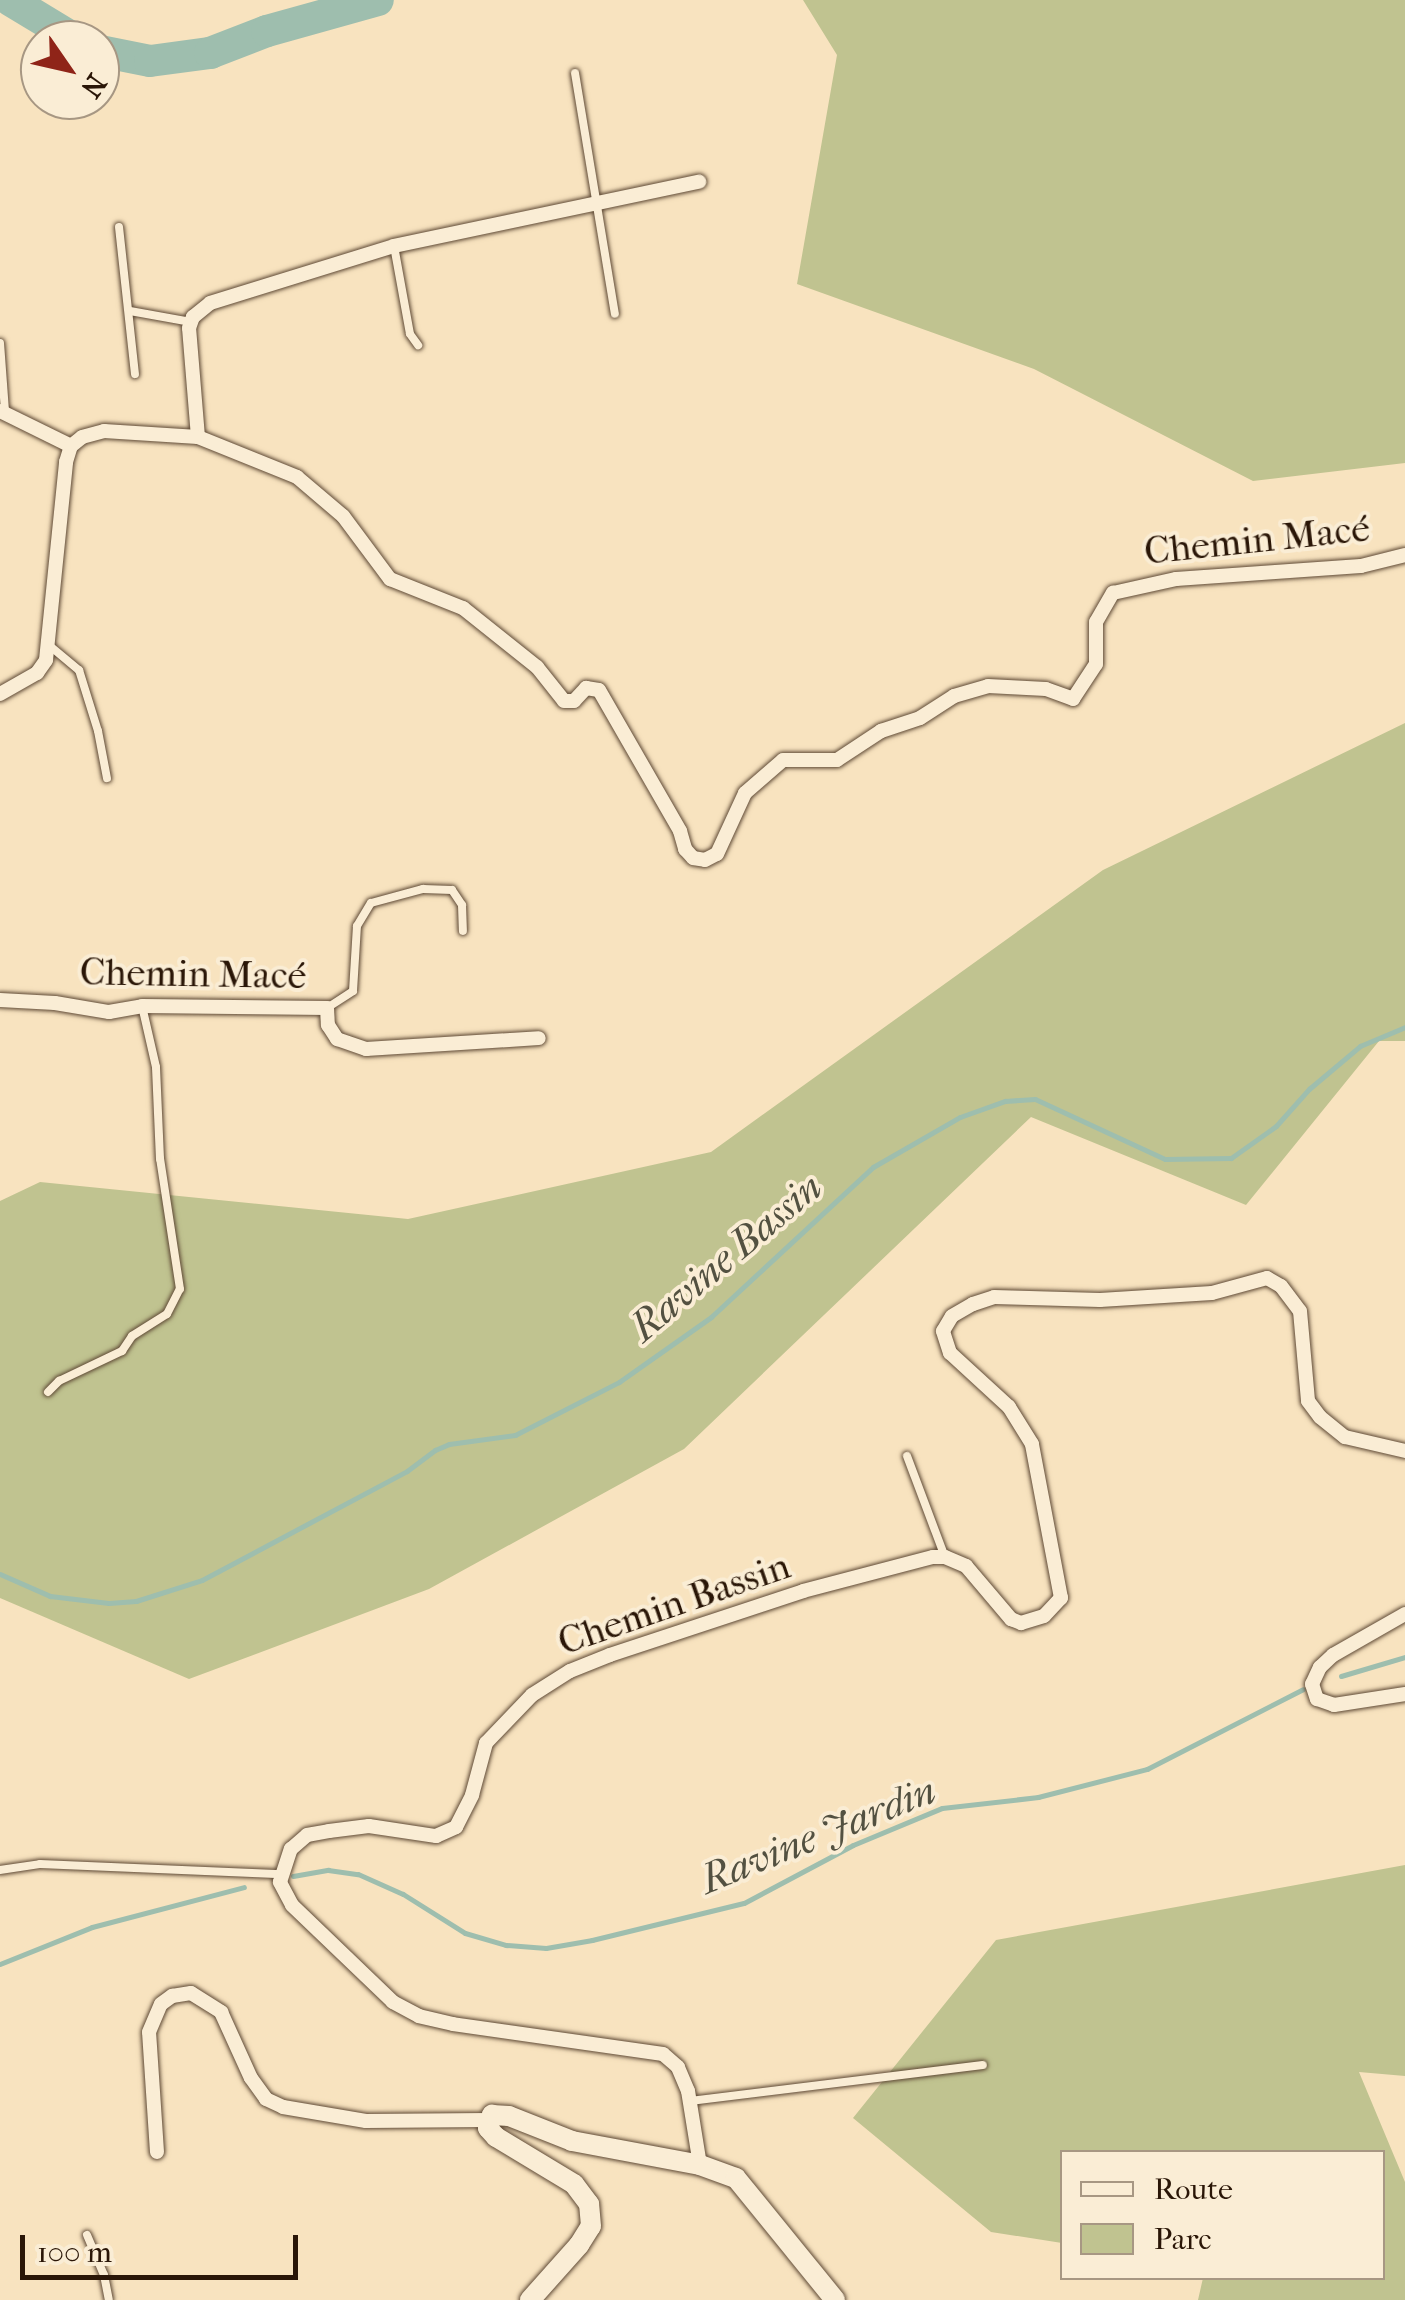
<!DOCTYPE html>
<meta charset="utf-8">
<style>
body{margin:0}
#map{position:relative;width:1405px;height:2300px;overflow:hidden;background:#f8e3bf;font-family:"IM FELL French Canon",serif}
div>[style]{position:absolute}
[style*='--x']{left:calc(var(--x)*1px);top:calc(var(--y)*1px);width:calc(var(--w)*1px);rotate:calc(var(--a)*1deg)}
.green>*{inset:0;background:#c0c390}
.stream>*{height:5px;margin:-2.5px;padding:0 2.5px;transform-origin:2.5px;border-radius:2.5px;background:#9ebeae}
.river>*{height:32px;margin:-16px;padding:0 16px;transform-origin:16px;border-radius:16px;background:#9ebeae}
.roads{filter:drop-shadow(0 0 2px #5e4935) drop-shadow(0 0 2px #5e4935)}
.lane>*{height:8px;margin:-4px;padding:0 4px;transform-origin:4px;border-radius:4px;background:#faedd5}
.street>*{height:14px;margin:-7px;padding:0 7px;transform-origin:7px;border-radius:7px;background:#faedd5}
.secondary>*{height:20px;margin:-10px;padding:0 10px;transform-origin:10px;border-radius:10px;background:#faedd5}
span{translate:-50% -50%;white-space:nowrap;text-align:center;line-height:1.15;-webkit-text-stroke:8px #faedd5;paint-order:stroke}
.street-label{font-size:38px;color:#2a1607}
.water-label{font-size:40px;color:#535141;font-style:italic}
.legend{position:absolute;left:1060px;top:2150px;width:325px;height:130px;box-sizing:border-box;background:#faedd5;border:2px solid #a79783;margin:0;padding:12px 18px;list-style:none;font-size:30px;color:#2a1607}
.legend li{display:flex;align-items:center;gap:20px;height:50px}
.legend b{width:50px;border:2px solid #a79783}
.north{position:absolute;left:20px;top:20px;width:100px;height:100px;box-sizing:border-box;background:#faedd5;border:2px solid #a79783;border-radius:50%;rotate:124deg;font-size:28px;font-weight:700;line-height:40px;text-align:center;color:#2a1607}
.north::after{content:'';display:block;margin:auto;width:35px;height:45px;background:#8f2418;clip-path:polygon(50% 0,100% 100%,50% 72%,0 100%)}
.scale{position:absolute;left:20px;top:2235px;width:278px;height:45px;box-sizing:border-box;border:5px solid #2a1607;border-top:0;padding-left:12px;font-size:30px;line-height:35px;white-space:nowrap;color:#2a1607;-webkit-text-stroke:8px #faedd5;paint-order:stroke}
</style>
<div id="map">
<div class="green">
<div style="clip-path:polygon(803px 0,1405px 0,1405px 463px,1253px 481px,1034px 369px,797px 284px,837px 55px)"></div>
<div style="clip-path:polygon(1405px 723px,1405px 1041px,1379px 1041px,1246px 1205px,1031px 1117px,684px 1449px,429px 1589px,189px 1679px,0 1598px,0 1201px,40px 1182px,408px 1219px,711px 1152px,1103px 870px)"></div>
<div style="clip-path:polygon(1405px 1865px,1405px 2076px,1359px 2072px,1405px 2182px,1405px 2300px,1198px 2300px,1203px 2278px,1382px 2278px,1382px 2152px,1062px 2152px,1062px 2243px,991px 2232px,853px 2118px,996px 1940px)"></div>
</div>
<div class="stream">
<div style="--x:0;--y:1574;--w:55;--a:23.7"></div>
<div style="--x:50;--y:1596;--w:59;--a:6.8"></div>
<div style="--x:109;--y:1603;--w:27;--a:-4"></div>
<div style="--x:136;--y:1601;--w:69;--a:-17.7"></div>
<div style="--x:202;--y:1580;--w:232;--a:-28"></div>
<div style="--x:407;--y:1471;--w:35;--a:-37"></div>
<div style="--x:435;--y:1450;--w:15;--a:-23"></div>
<div style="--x:449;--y:1444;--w:67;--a:-7.8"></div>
<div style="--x:515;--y:1435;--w:117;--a:-27"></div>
<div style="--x:619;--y:1382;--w:113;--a:-35.2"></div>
<div style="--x:711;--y:1317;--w:221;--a:-42.8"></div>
<div style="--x:873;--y:1167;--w:100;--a:-29.9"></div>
<div style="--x:960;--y:1117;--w:48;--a:-19.6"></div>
<div style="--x:1005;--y:1101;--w:30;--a:-4"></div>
<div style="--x:1035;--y:1099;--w:143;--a:24.8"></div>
<div style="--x:1165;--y:1159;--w:66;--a:-0.9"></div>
<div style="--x:1231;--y:1158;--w:55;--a:-35.4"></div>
<div style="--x:1276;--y:1126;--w:50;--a:-48.3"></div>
<div style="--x:1309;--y:1089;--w:67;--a:-40.1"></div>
<div style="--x:1360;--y:1046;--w:49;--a:-22.9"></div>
<div style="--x:1341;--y:1676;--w:67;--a:-16.5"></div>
<div style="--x:293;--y:1876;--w:36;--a:-10"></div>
<div style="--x:328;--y:1870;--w:30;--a:8"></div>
<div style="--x:358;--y:1874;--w:49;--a:24"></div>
<div style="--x:403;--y:1894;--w:73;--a:32.2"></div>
<div style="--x:465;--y:1933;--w:43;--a:16.3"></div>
<div style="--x:506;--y:1945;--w:40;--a:4.3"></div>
<div style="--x:546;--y:1948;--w:47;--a:-9.9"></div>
<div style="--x:592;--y:1940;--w:156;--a:-13.7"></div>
<div style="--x:744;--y:1903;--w:123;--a:-28"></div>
<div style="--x:853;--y:1845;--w:96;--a:-22.6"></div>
<div style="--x:942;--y:1808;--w:97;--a:-6.5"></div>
<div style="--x:1038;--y:1797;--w:113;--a:-14.4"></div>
<div style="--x:1147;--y:1769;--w:175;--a:-27.1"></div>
<div style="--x:0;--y:1964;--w:99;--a:-21.9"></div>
<div style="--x:92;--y:1927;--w:157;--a:-14.7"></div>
</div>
<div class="river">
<div style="--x:10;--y:0;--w:77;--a:31.2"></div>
<div style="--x:100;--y:51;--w:51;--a:11.3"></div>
<div style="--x:150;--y:61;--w:61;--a:-7.6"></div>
<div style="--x:210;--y:53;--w:61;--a:-21.1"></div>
<div style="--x:267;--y:31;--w:115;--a:-15.6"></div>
</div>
<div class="roads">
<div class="lane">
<div style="--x:575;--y:73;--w:244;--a:80.6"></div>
<div style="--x:119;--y:227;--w:148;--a:83.8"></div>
<div style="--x:394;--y:246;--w:89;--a:79.7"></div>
<div style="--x:410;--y:334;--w:14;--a:54"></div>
<div style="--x:130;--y:311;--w:62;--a:10.2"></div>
<div style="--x:0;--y:343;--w:68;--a:85.8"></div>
<div style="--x:50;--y:646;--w:38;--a:40"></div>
<div style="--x:79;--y:670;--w:64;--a:72.7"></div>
<div style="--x:98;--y:731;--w:48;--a:79.2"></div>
<div style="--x:327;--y:1008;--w:31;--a:-33"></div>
<div style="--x:353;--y:991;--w:65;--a:-86.5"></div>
<div style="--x:357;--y:926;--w:27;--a:-59"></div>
<div style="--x:371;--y:903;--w:54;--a:-15.1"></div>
<div style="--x:423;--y:889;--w:29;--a:2"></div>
<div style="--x:452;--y:890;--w:18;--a:56"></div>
<div style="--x:462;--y:905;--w:26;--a:88"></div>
<div style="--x:48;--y:1392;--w:16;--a:-45"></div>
<div style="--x:59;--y:1381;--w:70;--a:-25.5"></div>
<div style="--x:122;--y:1351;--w:18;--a:-56"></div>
<div style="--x:132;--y:1336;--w:41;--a:-32.2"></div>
<div style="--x:167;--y:1314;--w:28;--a:-63"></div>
<div style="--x:180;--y:1289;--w:132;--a:-98.7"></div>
<div style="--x:160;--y:1159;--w:92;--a:-92.5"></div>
<div style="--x:156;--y:1067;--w:63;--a:-102.9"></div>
<div style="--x:907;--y:1456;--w:108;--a:69.4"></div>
<div style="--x:0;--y:1870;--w:40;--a:-8.5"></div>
<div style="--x:40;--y:1864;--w:242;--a:2.4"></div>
<div style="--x:690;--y:2101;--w:295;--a:-7"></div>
<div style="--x:87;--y:2235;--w:43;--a:67"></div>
<div style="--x:104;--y:2275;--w:25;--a:79"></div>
</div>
<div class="street">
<div style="--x:0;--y:411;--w:79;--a:26.2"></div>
<div style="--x:198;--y:437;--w:109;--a:-94.7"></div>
<div style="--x:189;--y:328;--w:12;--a:-70"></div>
<div style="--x:193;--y:317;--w:22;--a:-39"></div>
<div style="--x:210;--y:303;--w:193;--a:-17.2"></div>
<div style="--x:394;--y:246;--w:312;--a:-11.9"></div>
<div style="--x:0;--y:694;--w:43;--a:-29.6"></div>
<div style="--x:37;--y:673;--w:16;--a:-55"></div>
<div style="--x:46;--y:660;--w:199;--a:-84.2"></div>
<div style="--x:66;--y:462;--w:17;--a:-73"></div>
<div style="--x:71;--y:446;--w:14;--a:-39"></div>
<div style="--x:82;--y:437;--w:23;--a:-15"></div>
<div style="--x:104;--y:431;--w:94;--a:3.7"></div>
<div style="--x:198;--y:437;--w:107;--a:22"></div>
<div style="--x:297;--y:477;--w:60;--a:40.3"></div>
<div style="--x:343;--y:516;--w:79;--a:53.3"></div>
<div style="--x:390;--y:579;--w:79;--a:21.7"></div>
<div style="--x:463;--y:608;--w:95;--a:38.6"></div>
<div style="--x:537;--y:667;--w:43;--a:51.5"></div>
<div style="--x:564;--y:701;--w:10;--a:0"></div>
<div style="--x:574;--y:701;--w:18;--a:-47"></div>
<div style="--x:586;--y:688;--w:13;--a:9"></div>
<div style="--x:599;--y:690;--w:163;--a:60.1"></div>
<div style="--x:680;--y:831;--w:19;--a:74"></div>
<div style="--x:685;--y:849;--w:12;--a:48"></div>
<div style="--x:693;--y:858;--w:12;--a:9"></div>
<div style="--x:705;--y:860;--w:13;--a:-27"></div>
<div style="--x:717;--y:854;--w:67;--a:-65.3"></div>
<div style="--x:745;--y:793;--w:50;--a:-41"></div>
<div style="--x:783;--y:760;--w:54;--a:0"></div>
<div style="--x:837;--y:760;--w:53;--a:-33.4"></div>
<div style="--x:881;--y:731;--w:41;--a:-18.4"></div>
<div style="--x:920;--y:718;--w:40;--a:-32.9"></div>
<div style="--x:954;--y:696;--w:35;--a:-16"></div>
<div style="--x:988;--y:686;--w:58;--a:3"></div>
<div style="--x:1046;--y:689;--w:29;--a:20"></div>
<div style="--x:1073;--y:699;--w:42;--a:-56.7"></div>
<div style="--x:1096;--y:664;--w:42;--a:-90"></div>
<div style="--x:1096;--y:622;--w:34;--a:-60"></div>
<div style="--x:1113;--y:593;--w:65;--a:-12.5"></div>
<div style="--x:1176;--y:579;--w:185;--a:-4"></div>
<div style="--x:1361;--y:566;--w:45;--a:-14"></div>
<div style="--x:0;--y:1000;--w:55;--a:3.1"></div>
<div style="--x:55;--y:1003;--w:55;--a:9.5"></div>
<div style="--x:109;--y:1012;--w:34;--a:-10"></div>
<div style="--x:142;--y:1006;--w:185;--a:0.6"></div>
<div style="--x:327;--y:1008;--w:17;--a:87"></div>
<div style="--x:328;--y:1025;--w:17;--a:57"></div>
<div style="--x:337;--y:1039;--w:31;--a:19"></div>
<div style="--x:366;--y:1049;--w:173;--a:-3.6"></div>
<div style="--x:1405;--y:1614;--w:83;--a:150.3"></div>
<div style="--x:1333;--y:1655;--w:18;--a:137"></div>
<div style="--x:1320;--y:1667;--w:19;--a:115"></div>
<div style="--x:1312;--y:1684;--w:16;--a:72"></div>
<div style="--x:1317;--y:1699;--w:18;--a:19"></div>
<div style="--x:1334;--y:1705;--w:72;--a:-8.8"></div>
<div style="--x:157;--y:2152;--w:120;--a:-93.8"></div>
<div style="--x:149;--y:2032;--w:30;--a:-67"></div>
<div style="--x:161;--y:2004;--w:14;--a:-36"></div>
<div style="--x:172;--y:1996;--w:19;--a:-9"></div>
<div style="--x:191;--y:1993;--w:36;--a:32"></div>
<div style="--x:221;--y:2012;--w:72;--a:65.6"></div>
<div style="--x:251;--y:2078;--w:26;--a:54"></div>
<div style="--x:266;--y:2099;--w:19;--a:25"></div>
<div style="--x:283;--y:2107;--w:84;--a:9.6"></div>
<div style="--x:366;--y:2121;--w:122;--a:-0.5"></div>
<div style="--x:700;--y:2165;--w:75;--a:-99.2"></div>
<div style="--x:688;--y:2091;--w:26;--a:-113"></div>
<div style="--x:678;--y:2067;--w:20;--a:-139"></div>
<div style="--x:663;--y:2054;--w:212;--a:-171.9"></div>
<div style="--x:453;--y:2024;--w:35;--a:-167"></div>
<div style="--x:419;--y:2016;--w:30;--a:-152"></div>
<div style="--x:393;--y:2002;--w:140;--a:-136.2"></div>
<div style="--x:292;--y:1905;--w:26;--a:-118"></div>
<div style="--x:280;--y:1882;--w:35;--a:-72"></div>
<div style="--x:291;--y:1849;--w:21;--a:-41"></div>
<div style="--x:307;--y:1835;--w:22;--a:-10"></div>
<div style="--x:329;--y:1831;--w:40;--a:-7.1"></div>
<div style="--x:369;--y:1826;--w:68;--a:8.5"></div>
<div style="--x:436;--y:1836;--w:22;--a:-24"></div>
<div style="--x:456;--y:1827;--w:36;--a:-63"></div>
<div style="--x:472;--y:1795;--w:54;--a:-74.9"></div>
<div style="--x:486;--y:1743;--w:66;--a:-46.2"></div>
<div style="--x:532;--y:1695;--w:45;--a:-32.3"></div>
<div style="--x:570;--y:1671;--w:43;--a:-21.8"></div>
<div style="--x:610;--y:1655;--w:203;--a:-18.3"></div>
<div style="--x:803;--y:1591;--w:134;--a:-14.7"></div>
<div style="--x:933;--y:1557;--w:12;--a:0"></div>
<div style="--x:945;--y:1557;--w:23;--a:23"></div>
<div style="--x:966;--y:1566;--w:70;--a:49.7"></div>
<div style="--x:1011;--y:1619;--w:11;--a:22"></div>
<div style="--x:1021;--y:1623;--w:24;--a:-17"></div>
<div style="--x:1044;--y:1616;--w:25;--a:-47"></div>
<div style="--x:1061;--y:1598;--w:157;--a:-100.7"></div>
<div style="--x:1032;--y:1444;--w:44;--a:-121.9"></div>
<div style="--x:1009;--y:1407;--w:80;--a:-137.5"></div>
<div style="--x:950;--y:1353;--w:23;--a:-108"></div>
<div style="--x:943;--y:1331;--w:17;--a:-59"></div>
<div style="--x:952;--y:1316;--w:24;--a:-30"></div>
<div style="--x:973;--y:1304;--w:22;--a:-18"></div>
<div style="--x:994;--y:1297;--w:106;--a:1.6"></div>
<div style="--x:1100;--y:1300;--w:112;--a:-3.6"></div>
<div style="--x:1212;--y:1293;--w:57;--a:-15.3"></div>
<div style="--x:1267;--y:1278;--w:16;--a:30"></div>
<div style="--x:1281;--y:1286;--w:31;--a:53"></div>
<div style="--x:1300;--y:1311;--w:90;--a:84.9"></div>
<div style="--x:1308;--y:1401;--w:20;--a:53"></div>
<div style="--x:1320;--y:1417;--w:32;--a:39"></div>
<div style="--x:1345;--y:1437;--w:62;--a:13.1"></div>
</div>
<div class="secondary">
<div style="--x:530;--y:2300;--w:74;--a:-48.3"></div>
<div style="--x:579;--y:2245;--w:22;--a:-58"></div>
<div style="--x:591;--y:2226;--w:22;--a:-95"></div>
<div style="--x:589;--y:2204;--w:25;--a:-127"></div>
<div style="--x:574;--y:2184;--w:91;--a:-148.9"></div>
<div style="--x:496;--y:2137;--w:12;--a:-132"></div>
<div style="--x:488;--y:2128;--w:14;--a:-73"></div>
<div style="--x:492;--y:2115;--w:17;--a:3"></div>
<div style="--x:509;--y:2116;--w:68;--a:21.6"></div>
<div style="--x:572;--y:2141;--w:130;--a:10.6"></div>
<div style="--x:700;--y:2165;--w:38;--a:20"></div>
<div style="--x:736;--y:2178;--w:157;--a:50.9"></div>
</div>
</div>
<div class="street-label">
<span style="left:1257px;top:540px;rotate:-6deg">Chemin Macé</span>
<span style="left:193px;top:974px;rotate:1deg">Chemin Macé</span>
<span style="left:674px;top:1604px;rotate:-19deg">Chemin Bassin</span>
</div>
<div class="water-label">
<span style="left:726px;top:1257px;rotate:-40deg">Ravine Bassin</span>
<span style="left:818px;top:1835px;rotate:-22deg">Ravine Jardin</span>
</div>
<ul class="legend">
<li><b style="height:12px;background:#faedd5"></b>Route</li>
<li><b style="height:28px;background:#c0c390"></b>Parc</li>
</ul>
<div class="north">N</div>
<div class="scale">100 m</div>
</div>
